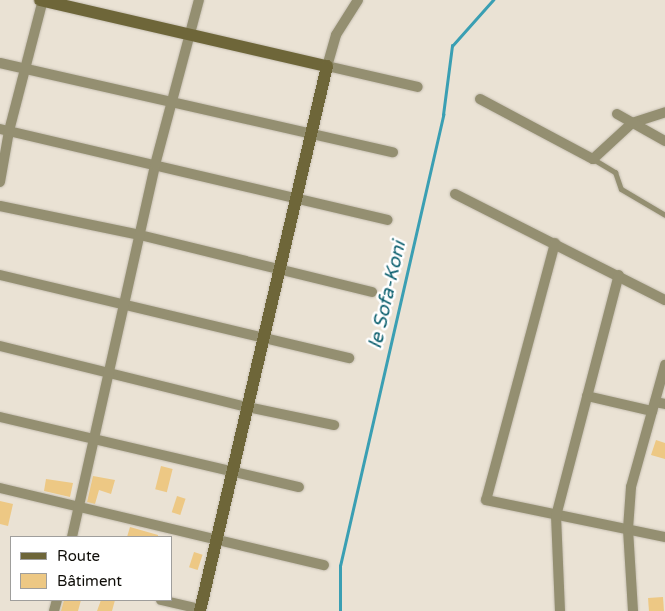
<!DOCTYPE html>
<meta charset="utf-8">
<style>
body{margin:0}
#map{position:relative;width:665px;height:611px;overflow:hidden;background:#eae2d4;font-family:"Varela Round",sans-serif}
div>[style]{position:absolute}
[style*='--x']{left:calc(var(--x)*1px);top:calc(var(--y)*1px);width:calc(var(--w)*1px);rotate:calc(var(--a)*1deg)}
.stream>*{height:2.5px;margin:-1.25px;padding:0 1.25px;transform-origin:1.25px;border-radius:1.25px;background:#3a9fb3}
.building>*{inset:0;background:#edc884;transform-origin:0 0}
.roads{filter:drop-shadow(0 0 1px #c7c0b3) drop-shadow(0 0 1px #c7c0b3)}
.lane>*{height:5px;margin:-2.5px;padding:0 2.5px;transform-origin:2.5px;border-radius:2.5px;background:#948f71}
.street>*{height:10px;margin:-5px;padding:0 5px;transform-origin:5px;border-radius:5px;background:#948f71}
.secondary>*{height:12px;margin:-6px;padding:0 6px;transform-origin:6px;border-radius:6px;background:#6e6639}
span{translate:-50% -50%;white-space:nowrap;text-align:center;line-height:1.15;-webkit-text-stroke:5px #fff;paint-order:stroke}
.water-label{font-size:19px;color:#0d606f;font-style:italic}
.legend{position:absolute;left:10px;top:536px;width:162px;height:65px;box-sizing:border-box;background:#fff;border:1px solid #9f9e9c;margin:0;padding:6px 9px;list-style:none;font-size:15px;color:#0f0d08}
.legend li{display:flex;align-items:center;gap:10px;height:25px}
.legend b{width:25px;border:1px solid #9f9e9c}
</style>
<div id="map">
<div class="stream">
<div style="--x:340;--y:611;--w:45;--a:-90"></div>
<div style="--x:340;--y:566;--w:463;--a:-77.1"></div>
<div style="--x:443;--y:115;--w:70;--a:-82.6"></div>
<div style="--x:452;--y:46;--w:62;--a:-48.3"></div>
</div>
<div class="building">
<div style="clip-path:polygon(656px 440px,665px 443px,665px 459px,651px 455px)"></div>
<div style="left:161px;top:466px;width:12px;height:24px;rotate:14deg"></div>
<div style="clip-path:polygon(93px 476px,115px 480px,111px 494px,99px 490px,95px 504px,87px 502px)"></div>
<div style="clip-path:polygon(46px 479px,73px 483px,70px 497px,44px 491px)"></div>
<div style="left:177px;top:496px;width:9px;height:17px;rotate:18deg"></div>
<div style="clip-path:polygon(0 501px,13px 504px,8px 526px,0 524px)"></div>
<div style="clip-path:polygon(130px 527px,158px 535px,158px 537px,127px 537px)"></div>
<div style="left:194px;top:552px;width:9px;height:16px;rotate:18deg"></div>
<div style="left:663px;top:597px;width:14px;height:15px;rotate:86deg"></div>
<div style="clip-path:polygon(64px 600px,81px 600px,78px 611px,61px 611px)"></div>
<div style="clip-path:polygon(101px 600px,115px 600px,112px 611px,97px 611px)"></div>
</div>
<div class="roads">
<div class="lane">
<div style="--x:593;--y:159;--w:26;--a:31"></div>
<div style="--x:615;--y:172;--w:18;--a:71"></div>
<div style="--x:621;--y:189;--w:51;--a:30.6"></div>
</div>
<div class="street">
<div style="--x:358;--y:0;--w:41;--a:122.2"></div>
<div style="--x:336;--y:35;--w:32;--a:106"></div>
<div style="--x:327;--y:66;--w:93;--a:13"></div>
<div style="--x:0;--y:63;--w:403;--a:12.8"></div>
<div style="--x:480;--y:99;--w:128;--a:28"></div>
<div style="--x:593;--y:159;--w:53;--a:-42.7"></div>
<div style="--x:632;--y:123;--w:35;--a:-18"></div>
<div style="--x:617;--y:114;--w:55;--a:29.4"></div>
<div style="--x:0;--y:129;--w:398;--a:13.2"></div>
<div style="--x:0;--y:182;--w:52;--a:-80"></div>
<div style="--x:9;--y:131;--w:135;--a:-75.5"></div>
<div style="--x:455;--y:194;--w:235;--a:26.8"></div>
<div style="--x:0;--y:206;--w:143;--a:11.7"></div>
<div style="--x:140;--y:235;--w:239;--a:13.8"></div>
<div style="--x:555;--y:243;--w:266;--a:105"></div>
<div style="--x:486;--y:500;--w:183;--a:11.7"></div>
<div style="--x:0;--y:275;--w:359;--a:13.4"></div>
<div style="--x:0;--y:346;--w:254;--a:13.9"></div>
<div style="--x:247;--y:407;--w:89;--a:11.7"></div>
<div style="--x:587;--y:396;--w:67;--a:13"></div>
<div style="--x:655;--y:402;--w:10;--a:11"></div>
<div style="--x:0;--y:417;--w:307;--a:13.2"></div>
<div style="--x:0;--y:488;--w:333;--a:13.4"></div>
<div style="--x:72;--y:537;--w:381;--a:-77.4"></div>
<div style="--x:155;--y:165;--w:171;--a:-75.1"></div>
<div style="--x:161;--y:600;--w:40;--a:13"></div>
<div style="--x:54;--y:611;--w:11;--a:-75"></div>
<div style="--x:560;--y:611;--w:95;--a:-92.4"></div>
<div style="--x:556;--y:516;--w:249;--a:-75.4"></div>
<div style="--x:633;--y:611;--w:82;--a:-93.5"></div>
<div style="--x:628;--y:529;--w:42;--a:-85.9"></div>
<div style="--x:631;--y:487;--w:127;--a:-74.4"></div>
</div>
<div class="secondary">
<div style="--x:40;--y:0;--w:294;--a:13"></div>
<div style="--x:327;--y:66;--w:560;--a:103.12"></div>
</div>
</div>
<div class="water-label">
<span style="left:388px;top:295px;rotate:-77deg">le Sofa-Koni</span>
</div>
<ul class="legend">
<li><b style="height:6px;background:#6e6639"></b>Route</li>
<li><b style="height:14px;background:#edc884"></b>Bâtiment</li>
</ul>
</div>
